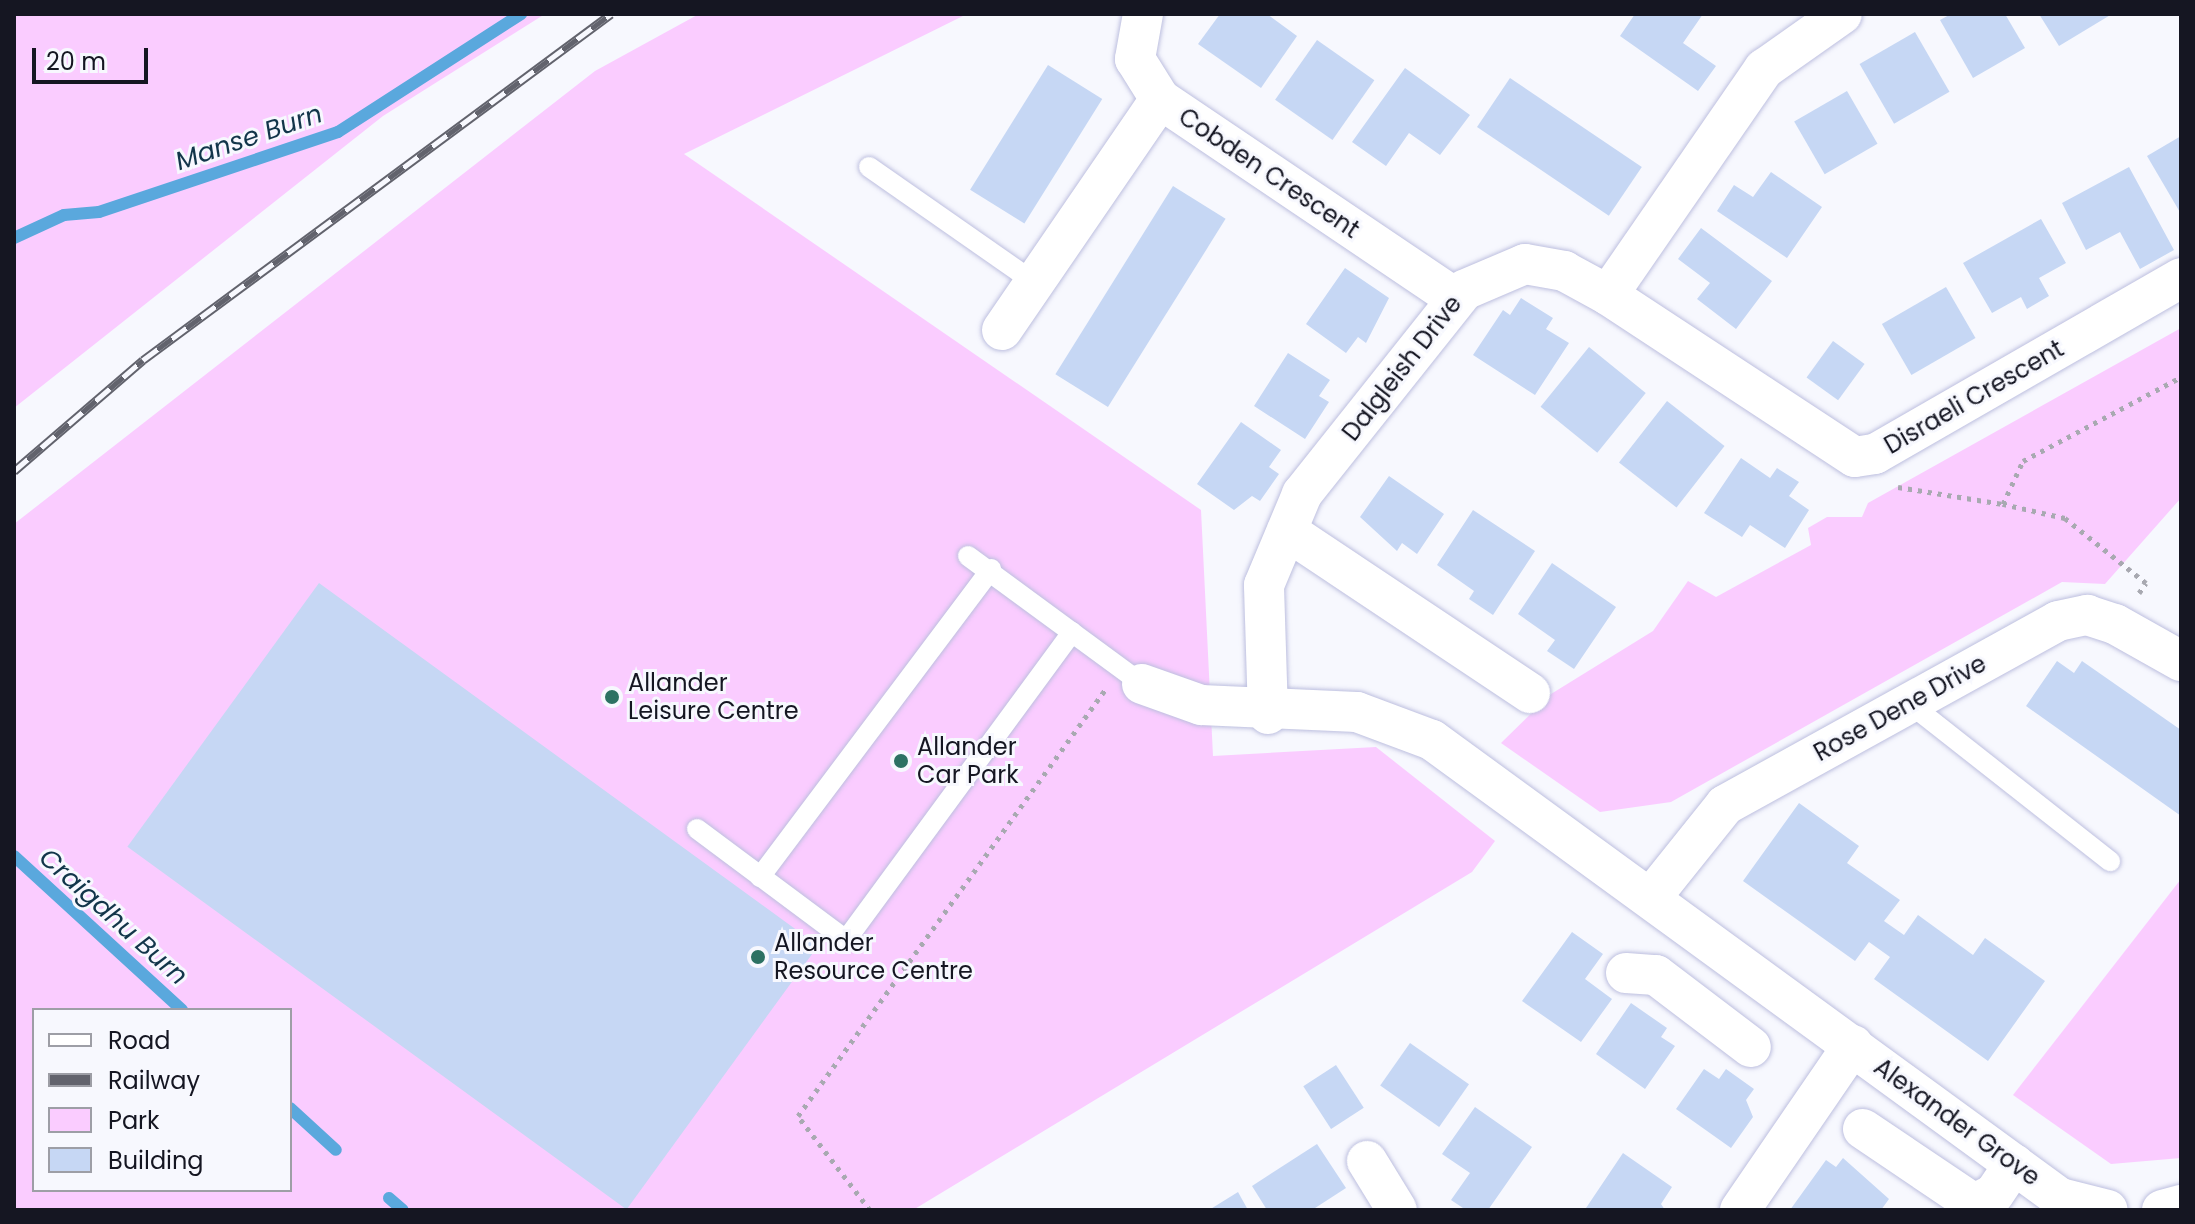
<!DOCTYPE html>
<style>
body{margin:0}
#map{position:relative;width:2195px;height:1224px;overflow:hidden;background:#f7f8fe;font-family:Poppins,sans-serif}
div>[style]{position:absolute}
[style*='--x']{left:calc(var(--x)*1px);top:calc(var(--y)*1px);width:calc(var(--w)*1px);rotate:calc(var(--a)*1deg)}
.green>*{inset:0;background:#faccff}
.stream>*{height:12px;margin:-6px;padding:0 6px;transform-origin:6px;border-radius:6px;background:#5aa8dd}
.building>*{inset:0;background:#c6d7f4;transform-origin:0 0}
.path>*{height:5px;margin-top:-2.5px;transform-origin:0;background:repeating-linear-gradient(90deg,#a8a9b1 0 4px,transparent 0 10px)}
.roads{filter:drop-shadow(0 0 2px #bdbfdf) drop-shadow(0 0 2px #bdbfdf)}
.lane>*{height:20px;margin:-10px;padding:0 10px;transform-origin:10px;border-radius:10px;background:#fff}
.street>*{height:40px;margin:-20px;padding:0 20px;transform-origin:20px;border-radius:20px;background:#fff}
.rail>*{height:9px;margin-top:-4.5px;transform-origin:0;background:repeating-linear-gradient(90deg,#f7f8fe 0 18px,#62636d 0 36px);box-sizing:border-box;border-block:2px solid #62636d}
.dots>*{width:22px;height:22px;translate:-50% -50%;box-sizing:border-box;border:4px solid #f7f8fe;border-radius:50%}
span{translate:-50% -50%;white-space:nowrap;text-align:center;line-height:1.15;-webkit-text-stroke:6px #f7f8fe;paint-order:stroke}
.street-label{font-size:24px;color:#151622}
.poi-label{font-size:24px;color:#151622}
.left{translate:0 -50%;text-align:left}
.water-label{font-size:26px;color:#12354a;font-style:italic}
.frame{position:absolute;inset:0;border:16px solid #151622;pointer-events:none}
.legend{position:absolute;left:32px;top:1008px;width:260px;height:184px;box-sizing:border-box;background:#f7f8fe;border:2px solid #9d9ea6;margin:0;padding:10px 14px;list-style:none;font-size:24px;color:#151622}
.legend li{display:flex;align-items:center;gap:16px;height:40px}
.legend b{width:40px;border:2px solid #9d9ea6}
.scale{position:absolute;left:32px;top:48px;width:116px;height:36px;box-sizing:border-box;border:4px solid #151622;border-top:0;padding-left:10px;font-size:24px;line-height:28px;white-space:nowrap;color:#151622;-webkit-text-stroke:6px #f7f8fe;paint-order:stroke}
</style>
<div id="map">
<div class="green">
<div style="clip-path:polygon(14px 14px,545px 14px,383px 116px,14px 408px)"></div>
<div style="clip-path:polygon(evenodd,699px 14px,967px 14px,684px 154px,1201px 510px,1213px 756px,1376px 747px,1495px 841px,1472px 872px,913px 1210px,14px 1210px,14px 524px,595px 71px,699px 14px,34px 1010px,290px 1010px,290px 1190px,34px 1190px,34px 1010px)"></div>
<div style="clip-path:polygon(2181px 328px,2181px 498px,2105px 584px,2062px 582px,1671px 802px,1600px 812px,1501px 743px,1551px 694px,1653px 631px,1688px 581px,1716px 597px,1811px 545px,1808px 528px,1827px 517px,1862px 517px,1868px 503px)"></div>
<div style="clip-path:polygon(2181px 879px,2181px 1158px,2111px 1164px,2013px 1095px)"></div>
</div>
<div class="stream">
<div style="--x:14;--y:238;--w:55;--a:-24.7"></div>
<div style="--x:64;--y:215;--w:35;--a:-5"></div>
<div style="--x:99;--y:212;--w:252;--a:-18.5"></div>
<div style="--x:338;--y:132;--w:218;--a:-32.8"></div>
<div style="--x:14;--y:856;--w:228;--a:42.5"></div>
<div style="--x:290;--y:1108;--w:62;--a:42.4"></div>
<div style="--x:389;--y:1198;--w:18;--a:41"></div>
</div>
<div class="building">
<div style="clip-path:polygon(1220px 14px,1267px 14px,1297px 36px,1261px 88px,1198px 44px)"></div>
<div style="clip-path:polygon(1635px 14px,1703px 14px,1683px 43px,1716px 66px,1698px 91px,1620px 36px)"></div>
<div style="clip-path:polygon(1951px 14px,2005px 14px,2025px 48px,1973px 78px,1940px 20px)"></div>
<div style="clip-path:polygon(2039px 14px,2112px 14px,2059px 46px)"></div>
<div style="left:1915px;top:32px;width:69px;height:64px;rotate:60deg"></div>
<div style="left:1317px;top:40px;width:70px;height:73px;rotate:35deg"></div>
<div style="left:1048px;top:65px;width:64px;height:147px;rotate:32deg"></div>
<div style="clip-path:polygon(1405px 68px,1470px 115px,1440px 155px,1409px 133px,1386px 166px,1352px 142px)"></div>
<div style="left:1510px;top:78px;width:159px;height:59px;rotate:34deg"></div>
<div style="left:1847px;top:91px;width:61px;height:61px;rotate:60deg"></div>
<div style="clip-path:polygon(2181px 136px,2181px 214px,2147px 156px)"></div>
<div style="clip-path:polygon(2129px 167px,2174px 250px,2140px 269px,2120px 232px,2086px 250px,2062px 203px)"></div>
<div style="clip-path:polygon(1771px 172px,1822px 207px,1787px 258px,1717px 211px,1734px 185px,1753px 197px)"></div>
<div style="left:1173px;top:186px;width:62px;height:222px;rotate:32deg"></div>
<div style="clip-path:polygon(2041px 219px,2066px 263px,2039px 278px,2049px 296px,2027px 309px,2021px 297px,1992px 313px,1963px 263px)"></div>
<div style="clip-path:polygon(1701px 228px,1772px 281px,1736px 329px,1697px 299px,1710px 283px,1678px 259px)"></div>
<div style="clip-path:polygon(1345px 268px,1389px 298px,1366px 343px,1358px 337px,1346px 353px,1306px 324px)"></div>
<div style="left:1946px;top:287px;width:59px;height:74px;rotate:60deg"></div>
<div style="clip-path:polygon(1521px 298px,1553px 318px,1546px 329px,1569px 343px,1535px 395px,1473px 355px,1503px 310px,1510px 315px)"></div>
<div style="left:1833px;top:341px;width:39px;height:45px;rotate:36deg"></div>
<div style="left:1589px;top:347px;width:73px;height:77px;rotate:39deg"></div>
<div style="clip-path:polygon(1288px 353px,1330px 380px,1319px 396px,1329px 402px,1305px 439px,1254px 406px)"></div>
<div style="left:1667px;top:401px;width:73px;height:78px;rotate:38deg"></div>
<div style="clip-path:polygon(1241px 422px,1281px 450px,1269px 467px,1279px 474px,1260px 501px,1252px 496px,1234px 510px,1197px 484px)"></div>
<div style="clip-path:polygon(1741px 458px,1770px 478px,1777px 468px,1799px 482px,1789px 496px,1809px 510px,1785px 548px,1750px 525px,1742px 537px,1704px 513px)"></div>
<div style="clip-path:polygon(1389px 476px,1444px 514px,1417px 554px,1402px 543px,1397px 551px,1360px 517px)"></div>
<div style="clip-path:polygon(1473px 510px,1535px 551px,1493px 615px,1469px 599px,1474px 591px,1437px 565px)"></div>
<div style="clip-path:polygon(1552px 563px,1616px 607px,1574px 669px,1547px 651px,1555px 640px,1518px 614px)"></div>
<div style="left:319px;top:583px;width:617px;height:326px;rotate:36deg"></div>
<div style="clip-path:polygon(2057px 661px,2074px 673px,2082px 661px,2181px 730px,2181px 816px,2026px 706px)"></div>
<div style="clip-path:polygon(1799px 803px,1859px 846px,1847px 863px,1900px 900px,1884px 921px,1904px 935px,1918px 915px,1973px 955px,1985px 938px,2045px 981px,1988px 1061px,1874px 979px,1890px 957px,1869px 942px,1855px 961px,1743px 881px)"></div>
<div style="clip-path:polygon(1572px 932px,1603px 954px,1585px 979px,1612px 999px,1581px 1042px,1522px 1001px)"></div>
<div style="clip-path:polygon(1631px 1003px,1667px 1028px,1661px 1037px,1675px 1046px,1645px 1089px,1596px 1054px)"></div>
<div style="left:1410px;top:1043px;width:72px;height:52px;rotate:35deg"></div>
<div style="left:1336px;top:1065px;width:51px;height:39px;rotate:57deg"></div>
<div style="clip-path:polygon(1704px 1069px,1719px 1079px,1726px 1069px,1754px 1089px,1746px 1100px,1753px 1117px,1731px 1148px,1676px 1109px)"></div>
<div style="clip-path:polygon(1475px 1107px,1532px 1147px,1488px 1210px,1466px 1210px,1451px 1200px,1470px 1173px,1442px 1154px)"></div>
<div style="clip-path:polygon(1317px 1144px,1346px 1188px,1312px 1210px,1267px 1210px,1252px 1186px)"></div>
<div style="clip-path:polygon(1623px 1153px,1672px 1187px,1661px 1204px,1665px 1210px,1586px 1208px)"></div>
<div style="clip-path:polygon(1843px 1158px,1889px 1199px,1881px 1210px,1790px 1210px,1826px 1160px,1836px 1167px)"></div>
<div style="clip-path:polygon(1238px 1192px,1248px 1210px,1209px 1210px)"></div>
</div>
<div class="path">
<div style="--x:1898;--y:487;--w:106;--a:9.2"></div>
<div style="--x:2139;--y:593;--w:12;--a:-55"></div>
<div style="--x:2146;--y:583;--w:104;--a:-141.3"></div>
<div style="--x:2065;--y:518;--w:64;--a:-167.3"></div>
<div style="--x:2003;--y:504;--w:47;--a:-65.1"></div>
<div style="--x:2023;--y:461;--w:179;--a:-28"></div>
<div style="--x:870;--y:1210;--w:118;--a:-127.5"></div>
<div style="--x:798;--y:1116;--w:525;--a:-54.22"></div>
</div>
<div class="roads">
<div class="lane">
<div style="--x:869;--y:167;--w:201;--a:34.9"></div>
<div style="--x:968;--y:556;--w:216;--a:36.3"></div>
<div style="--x:1909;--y:703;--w:256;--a:38.2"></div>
<div style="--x:697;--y:829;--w:186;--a:36.7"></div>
<div style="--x:846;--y:940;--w:382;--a:-53.7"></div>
<div style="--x:760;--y:877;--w:385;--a:-53.1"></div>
</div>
<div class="street">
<div style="--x:1143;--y:14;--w:46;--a:100.1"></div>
<div style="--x:1135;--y:59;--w:47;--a:58"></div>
<div style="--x:1160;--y:99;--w:357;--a:34"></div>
<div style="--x:1608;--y:295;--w:295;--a:33.3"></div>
<div style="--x:1855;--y:457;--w:20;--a:-9"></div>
<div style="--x:1875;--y:454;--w:353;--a:-29.9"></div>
<div style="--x:1002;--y:330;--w:280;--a:-55.6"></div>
<div style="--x:1287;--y:531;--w:292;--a:33.7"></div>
<div style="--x:1142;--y:684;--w:63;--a:19.6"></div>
<div style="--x:1201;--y:705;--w:156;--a:2.6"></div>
<div style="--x:1357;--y:712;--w:80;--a:20.5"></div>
<div style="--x:1432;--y:740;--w:777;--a:36.1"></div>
<div style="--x:2060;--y:1198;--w:49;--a:14"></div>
<div style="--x:1268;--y:714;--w:129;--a:-91.8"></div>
<div style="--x:1264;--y:585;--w:99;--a:-67.3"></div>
<div style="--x:1302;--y:494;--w:260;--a:-51.5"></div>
<div style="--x:1464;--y:290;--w:66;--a:-23.1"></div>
<div style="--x:1525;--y:264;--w:40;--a:10"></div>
<div style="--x:1564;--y:271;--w:50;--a:28.6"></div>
<div style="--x:1608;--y:295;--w:275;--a:-55.4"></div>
<div style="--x:1764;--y:69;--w:95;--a:-35.2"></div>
<div style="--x:1653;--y:895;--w:115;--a:-51.3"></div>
<div style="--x:1725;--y:805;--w:380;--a:-28.9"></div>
<div style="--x:2058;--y:621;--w:30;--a:-12"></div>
<div style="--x:2087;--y:615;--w:29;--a:18"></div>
<div style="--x:2115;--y:624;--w:76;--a:29.3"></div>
<div style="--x:1626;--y:973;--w:30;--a:4"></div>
<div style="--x:1656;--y:975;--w:119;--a:37.2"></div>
<div style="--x:1863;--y:1129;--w:134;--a:34"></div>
<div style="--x:1974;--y:1204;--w:22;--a:-27"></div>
<div style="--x:1994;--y:1194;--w:36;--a:-56"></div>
<div style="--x:1367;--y:1161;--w:57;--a:58.5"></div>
<div style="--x:1740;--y:1210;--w:200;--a:-55.6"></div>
<div style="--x:2162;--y:1210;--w:20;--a:-15"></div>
</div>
</div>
<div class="rail">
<div style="--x:14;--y:471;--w:170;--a:-40.7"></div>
<div style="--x:143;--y:360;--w:582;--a:-36.48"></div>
</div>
<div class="dots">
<div style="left:612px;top:697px;background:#2d7163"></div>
<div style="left:901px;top:761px;background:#2d7163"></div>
<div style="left:758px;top:957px;background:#2d7163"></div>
</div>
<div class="street-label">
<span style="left:1269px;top:173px;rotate:34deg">Cobden Crescent</span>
<span style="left:1402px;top:368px;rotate:-52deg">Dalgleish Drive</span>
<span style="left:1974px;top:397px;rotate:-30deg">Disraeli Crescent</span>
<span style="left:1900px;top:708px;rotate:-29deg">Rose Dene Drive</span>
<span style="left:1957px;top:1122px;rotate:36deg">Alexander Grove</span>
</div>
<div class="poi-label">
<span class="left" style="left:628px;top:697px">Allander<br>Leisure Centre</span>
<span class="left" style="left:917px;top:761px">Allander<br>Car Park</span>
<span class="left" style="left:774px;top:957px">Allander<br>Resource Centre</span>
</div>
<div class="water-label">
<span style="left:249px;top:138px;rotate:-19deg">Manse Burn</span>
<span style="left:113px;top:917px;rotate:42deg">Craigdhu Burn</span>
</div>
<div class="frame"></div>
<ul class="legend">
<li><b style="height:10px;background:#fff"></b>Road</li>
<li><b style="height:10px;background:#62636d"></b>Railway</li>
<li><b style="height:22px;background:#faccff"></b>Park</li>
<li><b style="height:22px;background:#c6d7f4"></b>Building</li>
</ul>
<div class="scale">20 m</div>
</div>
